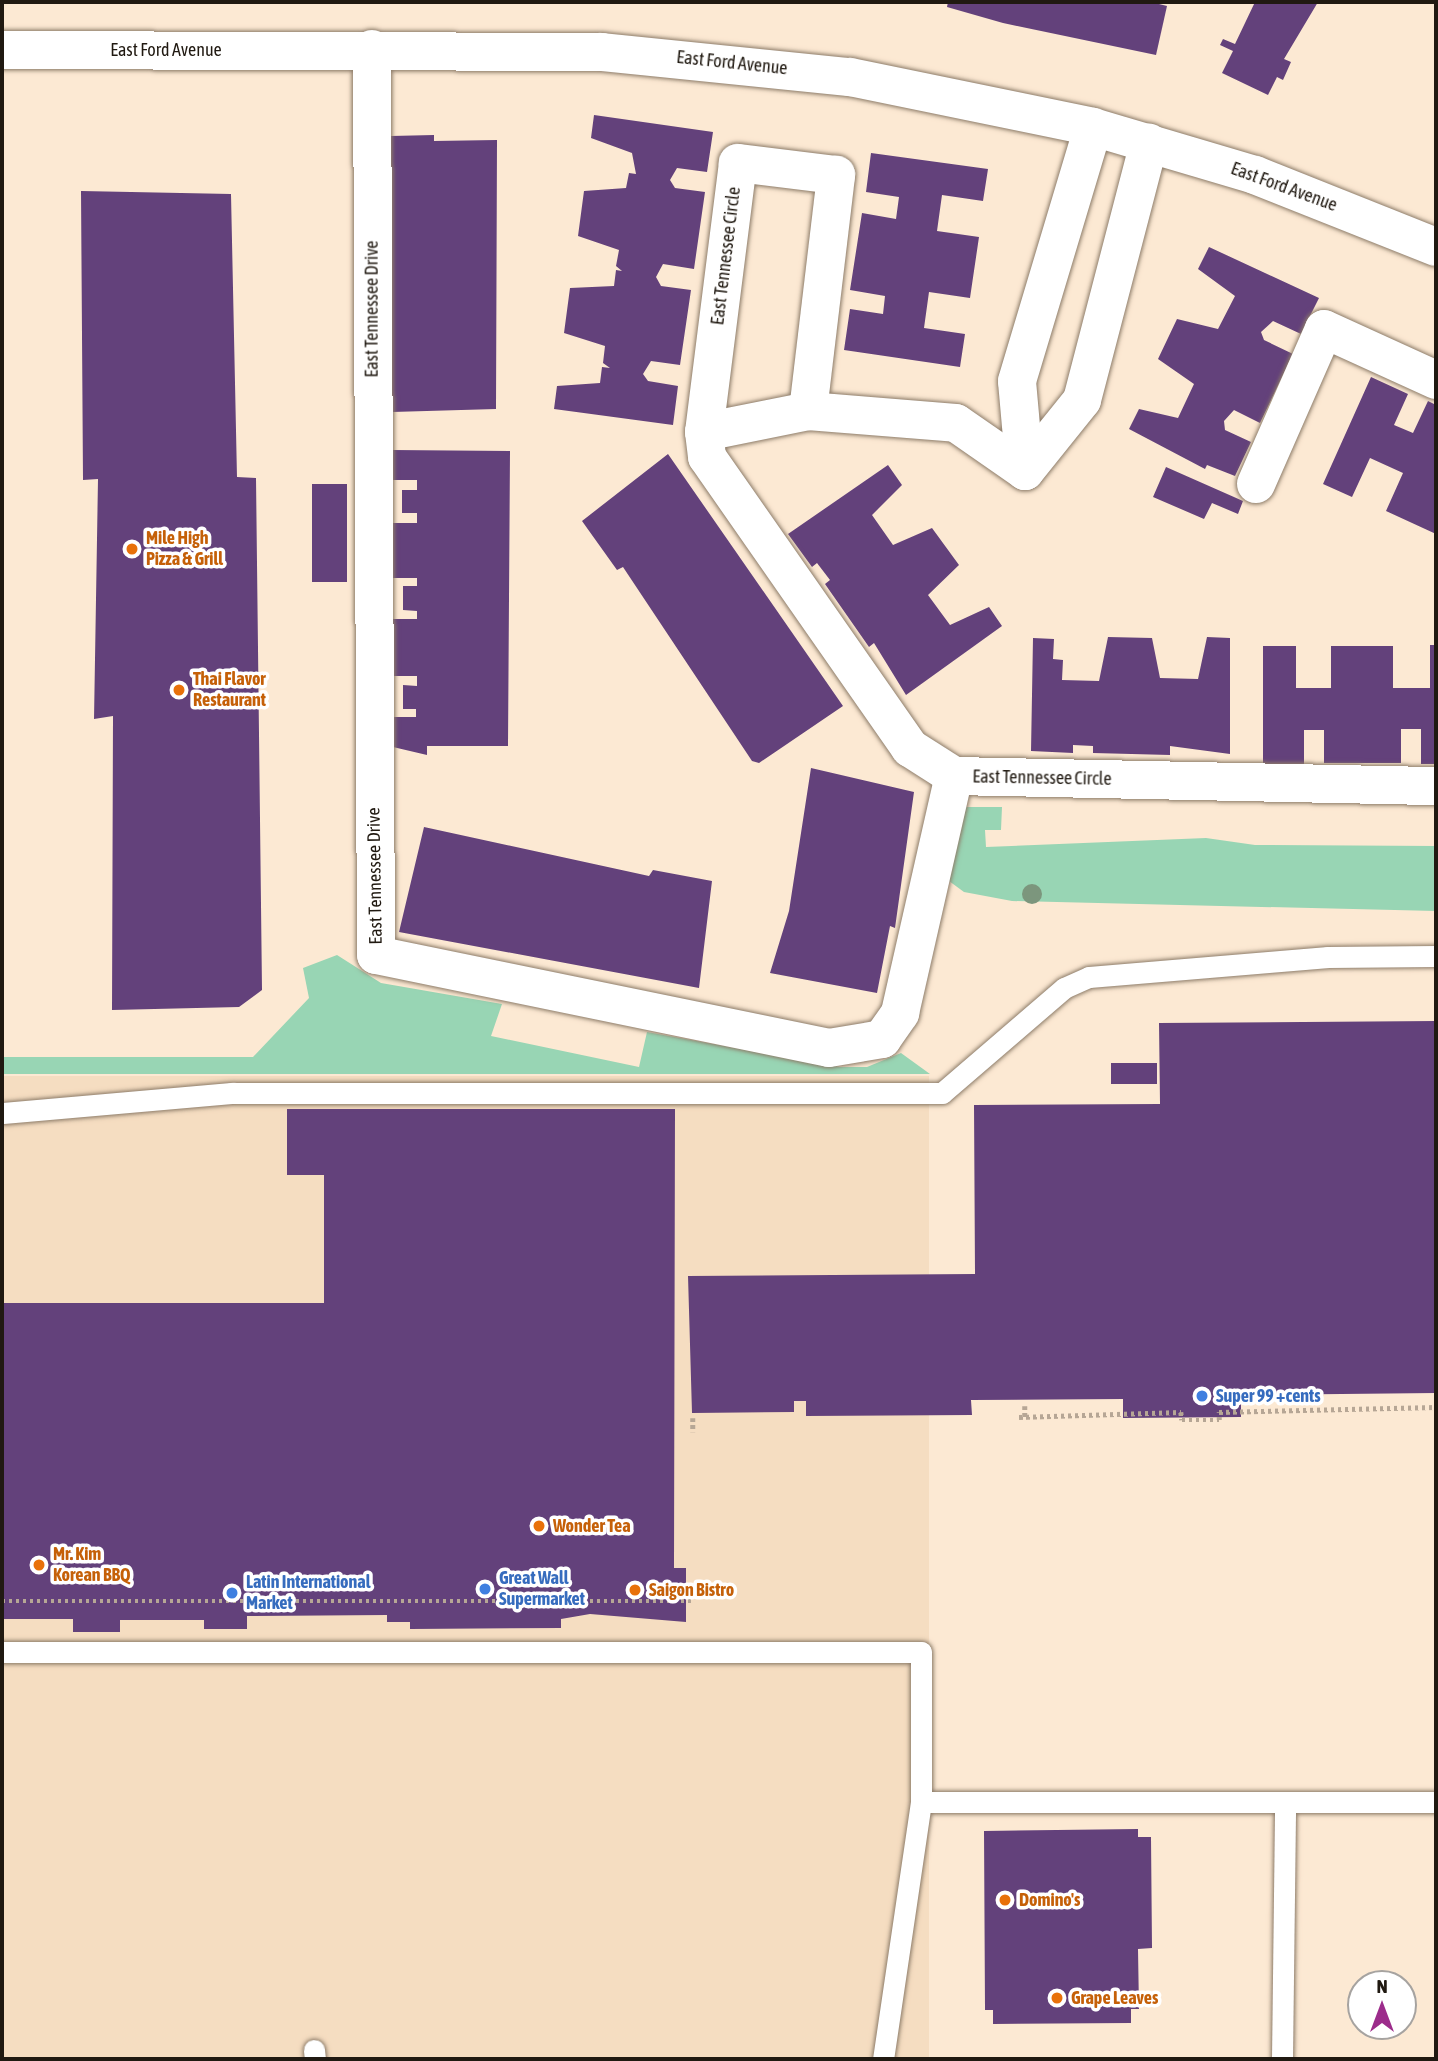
<!DOCTYPE html>
<style>
body{margin:0}
#map{position:relative;width:1438px;height:2061px;overflow:hidden;background:#fce9d3;font-family:"Asap Condensed",sans-serif}
div>[style]{position:absolute}
[style*='--x']{left:calc(var(--x)*1px);top:calc(var(--y)*1px);width:calc(var(--w)*1px);rotate:calc(var(--a)*1deg)}
.built>*{inset:0;background:#f5ddc1;transform-origin:0 0}
.green>*{inset:0;background:#98d5b4}
.building>*{inset:0;background:#63417b;transform-origin:0 0}
.path>*{height:4.5px;margin-top:-2.25px;transform-origin:0;background:repeating-linear-gradient(90deg,#b6a695 0 3.5px,transparent 0 7px)}
.roads{filter:drop-shadow(0 0 2px #8d7c69) drop-shadow(0 0 2px #8d7c69)}
.lane>*{height:21px;margin:-10.5px;padding:0 10.5px;transform-origin:10.5px;border-radius:10.5px;background:#fff}
.street>*{height:38px;margin:-19px;padding:0 19px;transform-origin:19px;border-radius:19px;background:#fff}
.trees>*{width:20px;height:20px;margin:-10px;border-radius:50%;background:#7c967d}
.dots>*{width:19px;height:19px;translate:-50% -50%;box-sizing:border-box;border:4px solid #fff;border-radius:50%}
span{translate:-50% -50%;white-space:nowrap;text-align:center;line-height:1.15;-webkit-text-stroke:7px #fff;paint-order:stroke}
.street-label{font-size:18px;color:#201911}
.food-label{font-size:18px;color:#c56008;font-weight:700}
.left{translate:0 -50%;text-align:left}
.shop-label{font-size:18px;color:#366cbe;font-weight:700}
.frame{position:absolute;inset:0;border:4px solid #201911;pointer-events:none}
.north{position:absolute;left:1347px;top:1970px;width:70px;height:70px;box-sizing:border-box;background:#fff;border:2px solid #a6a3a0;border-radius:50%;rotate:0deg;font-size:19px;font-weight:700;line-height:28px;text-align:center;color:#201911}
.north::after{content:'';display:block;margin:auto;width:24px;height:32px;background:#9c2c8b;clip-path:polygon(50% 0,100% 100%,50% 72%,0 100%)}
</style>
<div id="map">
<div class="built">
<div style="left:929px;top:1076px;width:983px;height:927px;rotate:90deg"></div>
</div>
<div class="green">
<div style="clip-path:polygon(957px 807px,1002px 807px,1001px 830px,985px 830px,986px 847px,1206px 838px,1255px 845px,1436px 846px,1436px 911px,1012px 901px,964px 892px,949px 881px)"></div>
<div style="clip-path:polygon(337px 955px,381px 983px,502px 1004px,491px 1036px,639px 1067px,647px 1032px,840px 1067px,867px 1067px,901px 1053px,930px 1074px,2px 1074px,2px 1057px,253px 1057px,309px 998px,303px 968px)"></div>
</div>
<div class="building">
<div style="clip-path:polygon(948px 2px,1151px 2px,1167px 6px,1156px 55px,1003px 23px,947px 7px)"></div>
<div style="clip-path:polygon(1255px 2px,1318px 2px,1284px 59px,1291px 62px,1283px 80px,1277px 77px,1268px 95px,1222px 73px,1233px 51px,1220px 45px,1223px 39px,1235px 44px)"></div>
<div style="clip-path:polygon(594px 115px,713px 132px,707px 172px,677px 168px,670px 180px,675px 188px,705px 192px,694px 269px,663px 264px,656px 277px,661px 286px,691px 290px,680px 365px,651px 361px,643px 374px,648px 381px,678px 386px,673px 425px,554px 409px,557px 386px,600px 383px,602px 367px,610px 368px,603px 363px,605px 346px,564px 333px,570px 288px,614px 286px,616px 270px,622px 271px,616px 266px,619px 250px,578px 236px,584px 191px,626px 188px,629px 173px,636px 174px,632px 153px,591px 138px)"></div>
<div style="clip-path:polygon(434px 135px,434px 141px,497px 140px,496px 409px,392px 412px,391px 136px)"></div>
<div style="clip-path:polygon(871px 153px,988px 169px,983px 201px,942px 195px,937px 231px,979px 237px,970px 298px,929px 292px,924px 328px,965px 334px,960px 367px,844px 350px,850px 309px,883px 314px,885px 296px,850px 290px,862px 213px,896px 219px,899px 197px,866px 192px)"></div>
<div style="clip-path:polygon(81px 191px,231px 194px,237px 477px,256px 478px,262px 990px,239px 1007px,112px 1010px,113px 716px,94px 719px,98px 479px,83px 480px)"></div>
<div style="clip-path:polygon(1209px 247px,1319px 298px,1301px 334px,1273px 321px,1261px 332px,1264px 340px,1293px 354px,1260px 423px,1234px 410px,1224px 421px,1225px 430px,1251px 442px,1235px 476px,1207px 465px,1205px 469px,1129px 429px,1139px 409px,1178px 418px,1194px 384px,1158px 359px,1177px 319px,1218px 329px,1235px 296px,1198px 269px)"></div>
<div style="clip-path:polygon(1371px 377px,1408px 394px,1394px 425px,1413px 433px,1428px 401px,1436px 405px,1436px 534px,1386px 511px,1403px 473px,1370px 458px,1352px 497px,1323px 484px)"></div>
<div style="clip-path:polygon(392px 450px,510px 451px,508px 746px,427px 746px,427px 755px,393px 747px,393px 717px,416px 717px,416px 709px,403px 709px,403px 685px,417px 686px,417px 676px,392px 676px,392px 619px,417px 619px,417px 611px,403px 610px,403px 586px,417px 586px,417px 578px,393px 578px,393px 523px,417px 523px,417px 513px,402px 513px,402px 490px,417px 490px,417px 480px,392px 480px)"></div>
<div style="clip-path:polygon(668px 454px,843px 706px,759px 763px,752px 761px,623px 567px,617px 570px,582px 521px)"></div>
<div style="clip-path:polygon(888px 465px,902px 485px,872px 515px,893px 545px,932px 528px,959px 565px,928px 595px,950px 625px,989px 607px,1002px 626px,906px 695px,874px 643px,869px 647px,825px 584px,830px 580px,817px 563px,812px 567px,788px 534px)"></div>
<div style="clip-path:polygon(1166px 467px,1243px 501px,1238px 514px,1212px 503px,1204px 519px,1153px 497px)"></div>
<div style="left:347px;top:484px;width:98px;height:35px;rotate:90deg"></div>
<div style="clip-path:polygon(1108px 637px,1152px 638px,1160px 678px,1198px 679px,1207px 637px,1230px 638px,1230px 754px,1170px 746px,1170px 755px,1093px 753px,1093px 746px,1073px 745px,1073px 753px,1031px 751px,1033px 638px,1054px 639px,1053px 659px,1063px 660px,1062px 680px,1099px 681px)"></div>
<div style="clip-path:polygon(1430px 645px,1436px 645px,1436px 764px,1421px 764px,1421px 729px,1401px 729px,1401px 763px,1324px 763px,1324px 730px,1304px 730px,1304px 764px,1263px 764px,1263px 646px,1296px 646px,1296px 688px,1331px 688px,1331px 646px,1393px 646px,1393px 688px,1430px 688px)"></div>
<div style="clip-path:polygon(811px 768px,914px 792px,895px 928px,890px 926px,877px 993px,770px 973px,789px 911px)"></div>
<div style="clip-path:polygon(424px 827px,649px 876px,653px 870px,712px 881px,699px 988px,399px 932px)"></div>
<div style="clip-path:polygon(1436px 1021px,1436px 1393px,1241px 1395px,1241px 1417px,1123px 1418px,1123px 1399px,971px 1400px,972px 1415px,806px 1416px,806px 1401px,794px 1401px,794px 1412px,692px 1413px,688px 1276px,975px 1274px,974px 1105px,1160px 1104px,1159px 1023px)"></div>
<div style="left:1111px;top:1063px;width:46px;height:21px"></div>
<div style="clip-path:polygon(287px 1109px,675px 1109px,674px 1568px,686px 1568px,686px 1622px,590px 1614px,561px 1619px,561px 1628px,410px 1629px,410px 1622px,387px 1622px,387px 1615px,247px 1616px,247px 1629px,204px 1629px,204px 1620px,120px 1620px,120px 1632px,73px 1632px,73px 1619px,2px 1619px,2px 1303px,324px 1303px,324px 1175px,287px 1175px)"></div>
<div style="clip-path:polygon(1138px 1829px,1138px 1837px,1151px 1837px,1152px 1948px,1138px 1949px,1139px 2009px,1131px 2009px,1131px 2023px,993px 2024px,993px 2010px,985px 2010px,984px 1831px)"></div>
</div>
<div class="path">
<div style="--x:1025;--y:1406;--w:11;--a:90"></div>
<div style="--x:1019;--y:1417;--w:162;--a:-1.8"></div>
<div style="--x:1181;--y:1412;--w:8;--a:83"></div>
<div style="--x:1182;--y:1420;--w:37;--a:0"></div>
<div style="--x:1219;--y:1420;--w:8;--a:-90"></div>
<div style="--x:1219;--y:1412;--w:217;--a:-1.3"></div>
<div style="--x:693;--y:1418;--w:14;--a:90"></div>
<div style="--x:2;--y:1601;--w:691;--a:0"></div>
</div>
<div class="roads">
<div class="lane">
<div style="--x:2;--y:1113;--w:231;--a:-5"></div>
<div style="--x:232;--y:1093;--w:710;--a:0"></div>
<div style="--x:942;--y:1093;--w:161;--a:-40.7"></div>
<div style="--x:1064;--y:988;--w:27;--a:-24"></div>
<div style="--x:1089;--y:977;--w:240;--a:-4.8"></div>
<div style="--x:1328;--y:957;--w:108;--a:-0.5"></div>
<div style="--x:2;--y:1652;--w:919;--a:0"></div>
<div style="--x:921;--y:1652;--w:150;--a:90"></div>
<div style="--x:921;--y:1802;--w:260;--a:98.4"></div>
<div style="--x:921;--y:1802;--w:515;--a:0"></div>
<div style="--x:314;--y:2050;--w:9;--a:84"></div>
<div style="--x:1282;--y:2059;--w:257;--a:-89.3"></div>
</div>
<div class="street">
<div style="--x:372;--y:49;--w:906;--a:89.75"></div>
<div style="--x:376;--y:955;--w:462;--a:11.6"></div>
<div style="--x:829;--y:1048;--w:54;--a:-9.6"></div>
<div style="--x:882;--y:1039;--w:32;--a:-55"></div>
<div style="--x:900;--y:1013;--w:243;--a:-77.2"></div>
<div style="--x:2;--y:50;--w:600;--a:0.19"></div>
<div style="--x:602;--y:52;--w:249;--a:5.8"></div>
<div style="--x:850;--y:77;--w:248;--a:11.6"></div>
<div style="--x:1093;--y:127;--w:169;--a:16.5"></div>
<div style="--x:1255;--y:175;--w:195;--a:21.7"></div>
<div style="--x:808;--y:411;--w:238;--a:-83.2"></div>
<div style="--x:836;--y:175;--w:99;--a:-173"></div>
<div style="--x:738;--y:163;--w:271;--a:97.2"></div>
<div style="--x:704;--y:432;--w:25;--a:83"></div>
<div style="--x:707;--y:457;--w:355;--a:55.1"></div>
<div style="--x:910;--y:748;--w:52;--a:32.5"></div>
<div style="--x:954;--y:776;--w:482;--a:1.2"></div>
<div style="--x:704;--y:432;--w:106;--a:-11.4"></div>
<div style="--x:808;--y:411;--w:148;--a:4.6"></div>
<div style="--x:956;--y:423;--w:84;--a:34.8"></div>
<div style="--x:1025;--y:471;--w:91;--a:-51.2"></div>
<div style="--x:1082;--y:400;--w:266;--a:-75.4"></div>
<div style="--x:1025;--y:471;--w:90;--a:-95.1"></div>
<div style="--x:1017;--y:381;--w:265;--a:-73.3"></div>
<div style="--x:1256;--y:484;--w:169;--a:-66.3"></div>
<div style="--x:1324;--y:329;--w:123;--a:24.5"></div>
</div>
</div>
<div class="trees">
<div style="left:1032px;top:894px"></div>
</div>
<div class="dots">
<div style="left:132px;top:549px;background:#e8710a"></div>
<div style="left:179px;top:690px;background:#e8710a"></div>
<div style="left:1202px;top:1396px;background:#3f7fe0"></div>
<div style="left:539px;top:1526px;background:#e8710a"></div>
<div style="left:39px;top:1565px;background:#e8710a"></div>
<div style="left:485px;top:1589px;background:#3f7fe0"></div>
<div style="left:635px;top:1590px;background:#e8710a"></div>
<div style="left:232px;top:1593px;background:#3f7fe0"></div>
<div style="left:1005px;top:1900px;background:#e8710a"></div>
<div style="left:1057px;top:1998px;background:#e8710a"></div>
</div>
<div class="street-label">
<span style="left:166px;top:50px">East Ford Avenue</span>
<span style="left:732px;top:63px;rotate:6deg">East Ford Avenue</span>
<span style="left:1284px;top:187px;rotate:20deg">East Ford Avenue</span>
<span style="left:726px;top:256px;rotate:-83deg">East Tennessee Circle</span>
<span style="left:372px;top:309px;rotate:-90deg">East Tennessee Drive</span>
<span style="left:1042px;top:778px;rotate:1deg">East Tennessee Circle</span>
<span style="left:375px;top:876px;rotate:-91deg">East Tennessee Drive</span>
</div>
<div class="food-label">
<span class="left" style="left:146px;top:549px">Mile High<br>Pizza &amp; Grill</span>
<span class="left" style="left:193px;top:690px">Thai Flavor<br>Restaurant</span>
<span class="left" style="left:553px;top:1526px">Wonder Tea</span>
<span class="left" style="left:53px;top:1565px">Mr. Kim<br>Korean BBQ</span>
<span class="left" style="left:649px;top:1590px">Saigon Bistro</span>
<span class="left" style="left:1019px;top:1900px">Domino's</span>
<span class="left" style="left:1071px;top:1998px">Grape Leaves</span>
</div>
<div class="shop-label">
<span class="left" style="left:1216px;top:1396px">Super 99 +cents</span>
<span class="left" style="left:499px;top:1589px">Great Wall<br>Supermarket</span>
<span class="left" style="left:246px;top:1593px">Latin International<br>Market</span>
</div>
<div class="frame"></div>
<div class="north">N</div>
</div>
